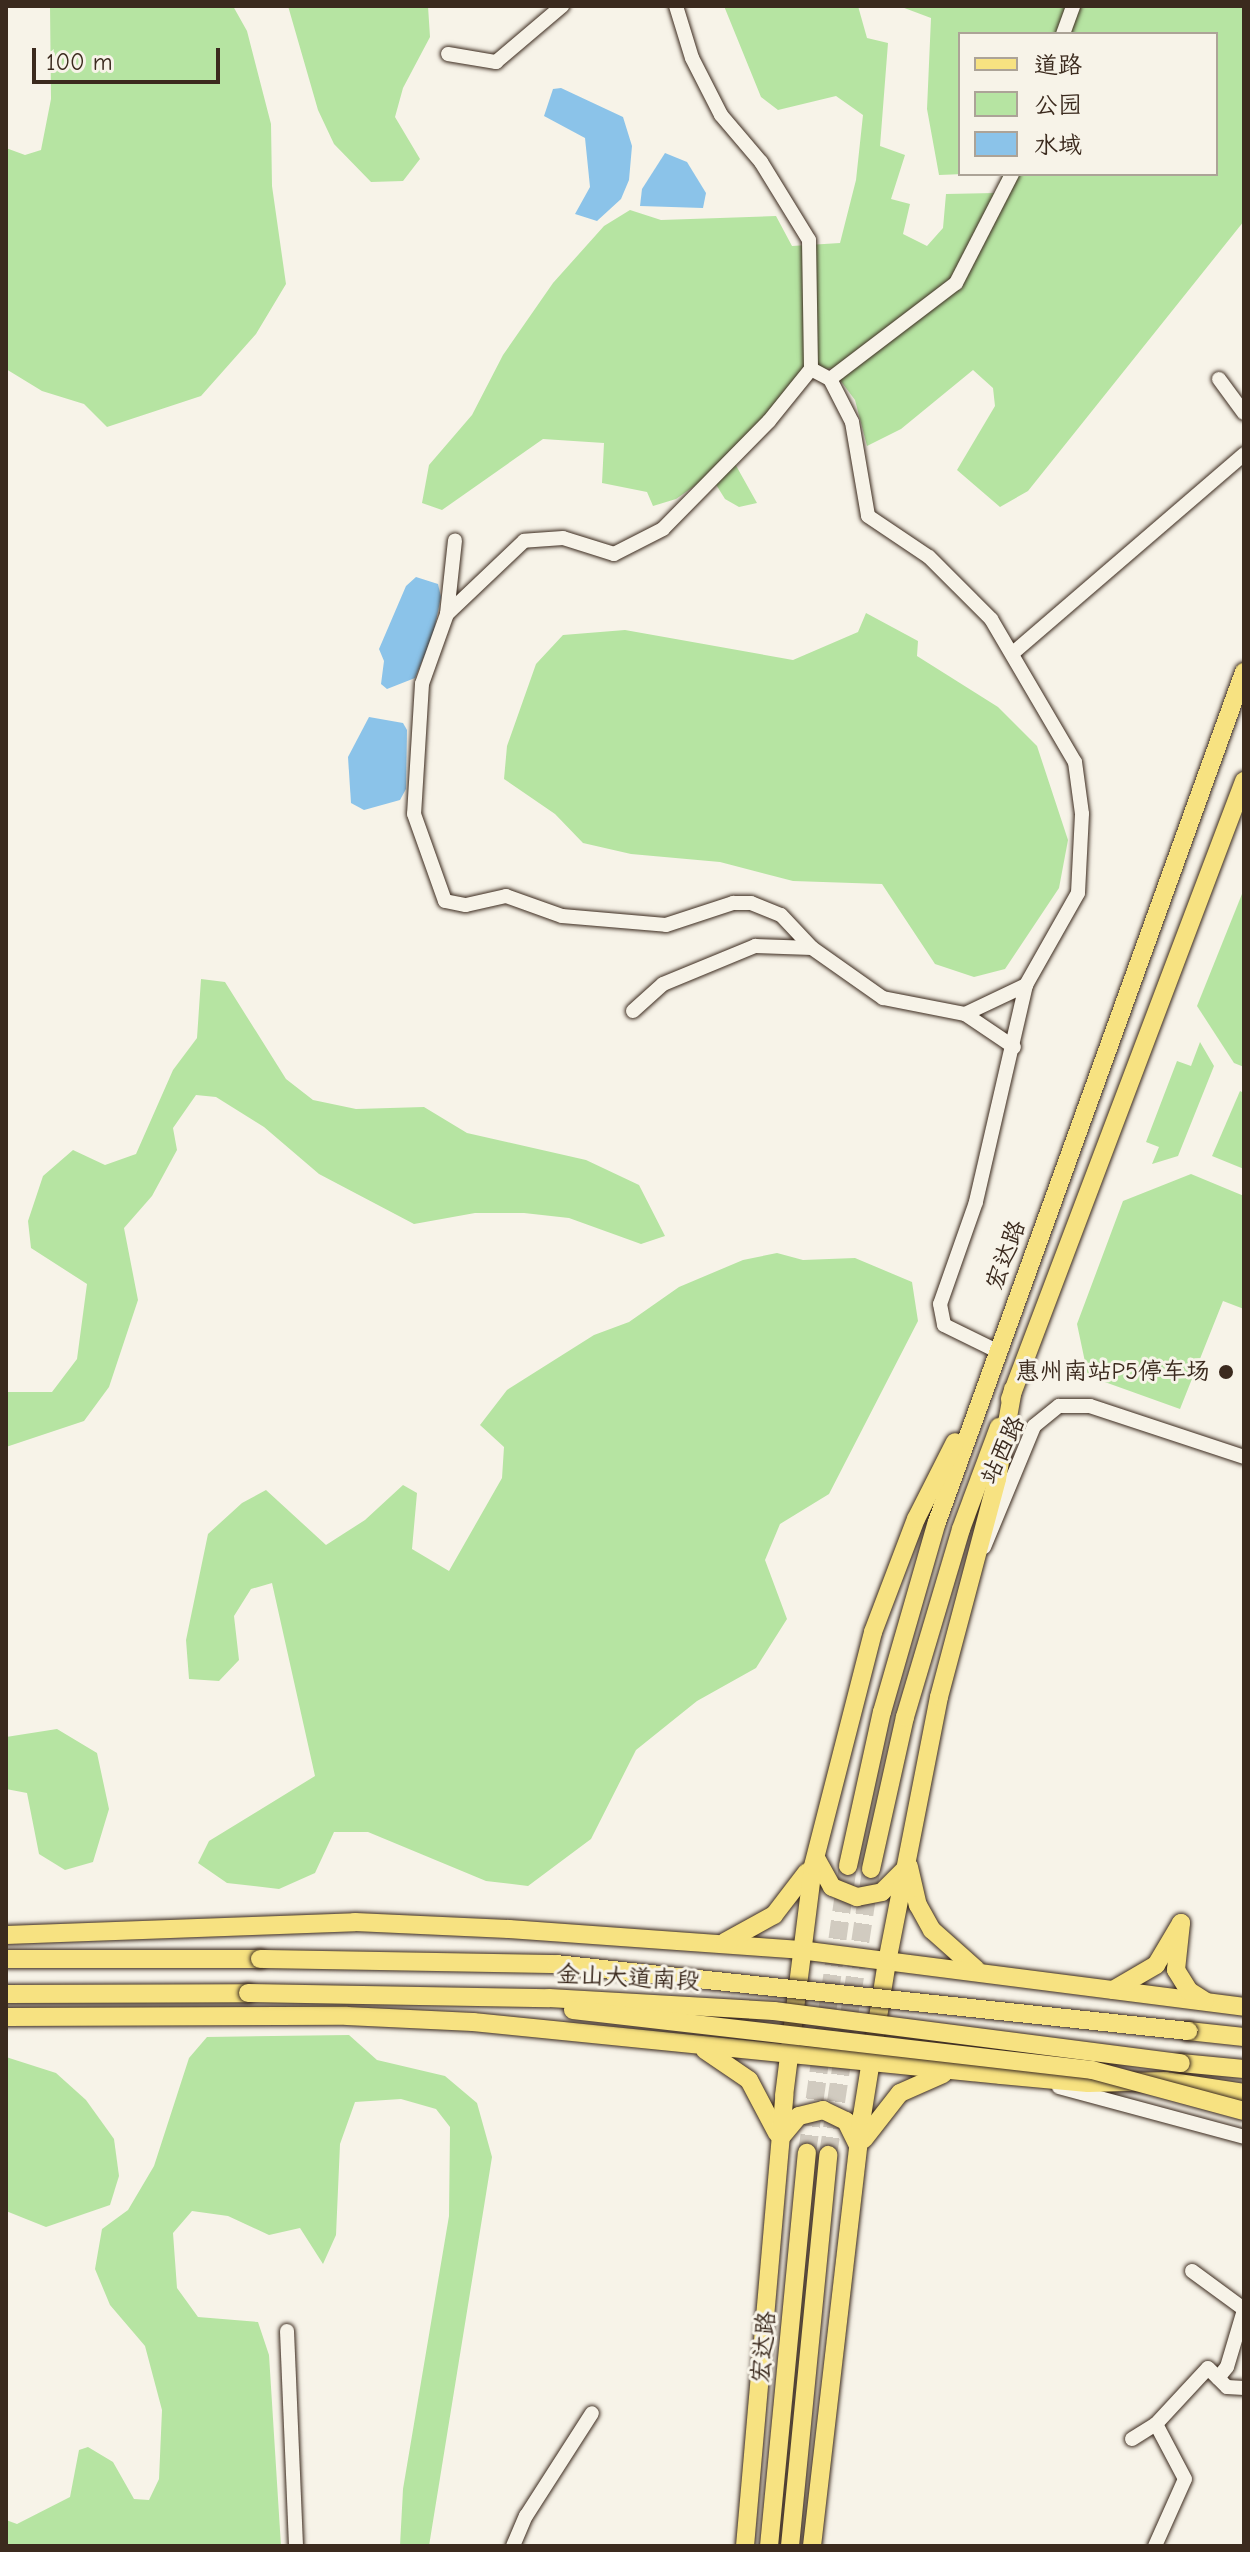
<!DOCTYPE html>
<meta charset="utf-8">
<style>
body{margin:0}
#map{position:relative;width:1250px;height:2552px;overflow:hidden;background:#f7f3e8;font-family:"Comic Neue","LXGW WenKai TC",sans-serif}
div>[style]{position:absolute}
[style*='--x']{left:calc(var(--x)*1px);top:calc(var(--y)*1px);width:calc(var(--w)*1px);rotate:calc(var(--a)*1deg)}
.green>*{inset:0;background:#b6e4a2}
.water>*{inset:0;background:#8bc3e9}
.major-tunnel>*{height:18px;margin-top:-9px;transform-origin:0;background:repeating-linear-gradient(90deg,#d1cbc0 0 18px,transparent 0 27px)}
.roads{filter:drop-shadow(0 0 2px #3b2a1e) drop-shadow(0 0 2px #3b2a1e)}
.minor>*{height:14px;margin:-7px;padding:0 7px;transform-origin:7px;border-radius:7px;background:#f7f3e8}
.major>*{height:18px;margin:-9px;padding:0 9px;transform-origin:9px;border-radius:9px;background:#f7e281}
.bridges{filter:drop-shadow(0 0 2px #3b2a1e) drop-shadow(0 0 2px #3b2a1e)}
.major-bridge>*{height:18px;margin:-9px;padding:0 9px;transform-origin:9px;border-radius:9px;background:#f7e281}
.dots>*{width:22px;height:22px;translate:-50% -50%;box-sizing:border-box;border:4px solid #f7f3e8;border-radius:50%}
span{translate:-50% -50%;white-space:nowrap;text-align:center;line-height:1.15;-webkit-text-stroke:6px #f7f3e8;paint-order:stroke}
.street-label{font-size:24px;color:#3b2a1e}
.poi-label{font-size:24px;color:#3b2a1e}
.right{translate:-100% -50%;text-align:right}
.frame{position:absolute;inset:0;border:8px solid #3b2a1e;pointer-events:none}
.legend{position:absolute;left:958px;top:32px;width:260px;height:144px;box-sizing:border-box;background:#f7f3e8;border:2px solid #aca397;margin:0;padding:10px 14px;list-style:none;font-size:24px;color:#3b2a1e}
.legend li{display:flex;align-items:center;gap:16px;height:40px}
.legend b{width:40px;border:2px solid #aca397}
.scale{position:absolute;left:32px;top:48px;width:188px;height:36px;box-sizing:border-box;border:4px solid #3b2a1e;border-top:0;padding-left:10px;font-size:24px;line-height:28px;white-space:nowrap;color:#3b2a1e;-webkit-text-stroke:6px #f7f3e8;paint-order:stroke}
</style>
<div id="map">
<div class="green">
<div style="clip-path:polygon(50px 6px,233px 6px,247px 31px,271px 124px,272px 186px,286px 284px,256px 334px,201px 396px,107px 427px,84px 404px,42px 391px,6px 369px,6px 148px,25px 155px,41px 150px,51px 99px)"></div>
<div style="clip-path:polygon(288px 6px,428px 6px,430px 37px,403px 88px,395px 117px,420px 159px,403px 181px,371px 182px,334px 144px,318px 110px)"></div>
<div style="clip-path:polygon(724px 6px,858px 6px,867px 38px,888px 43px,880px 146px,905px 155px,891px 199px,910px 204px,903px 234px,927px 246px,943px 228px,946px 194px,995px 193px,1003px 174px,1216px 174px,1216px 34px,960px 34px,964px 174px,939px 175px,927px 109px,931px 18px,899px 6px,1244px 6px,1244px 221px,1028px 491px,1000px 507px,957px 470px,995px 406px,993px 388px,973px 370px,901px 429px,867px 446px,855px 400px,831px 368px,799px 374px,734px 462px,757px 503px,739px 507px,725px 499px,710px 475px,676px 499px,653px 506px,647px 492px,602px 483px,604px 443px,543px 439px,442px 510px,422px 503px,429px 465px,472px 415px,503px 355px,553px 283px,604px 226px,630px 210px,661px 220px,776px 216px,792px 246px,840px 243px,856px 180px,863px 115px,836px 96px,778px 110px,761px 97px)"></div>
<div style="clip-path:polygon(866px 613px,918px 641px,917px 656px,998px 707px,1037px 746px,1068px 840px,1059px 888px,1005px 969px,974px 977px,935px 964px,882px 884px,793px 881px,720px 862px,631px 854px,583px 843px,555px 814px,504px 779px,507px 746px,536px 664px,563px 635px,625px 630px,793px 660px,858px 632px)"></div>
<div style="clip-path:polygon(1244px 889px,1244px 1067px,1234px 1063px,1197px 1006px)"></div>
<div style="clip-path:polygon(201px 979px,225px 982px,286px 1079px,313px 1100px,356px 1109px,424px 1107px,467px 1133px,586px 1160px,639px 1185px,665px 1236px,641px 1244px,569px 1218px,524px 1213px,475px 1213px,414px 1224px,319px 1174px,264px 1127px,216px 1097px,196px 1095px,173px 1128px,177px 1150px,152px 1196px,124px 1228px,138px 1300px,109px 1387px,84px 1421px,6px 1447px,6px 1392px,52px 1392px,77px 1359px,87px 1284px,31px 1248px,28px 1221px,43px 1176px,73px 1150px,105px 1165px,136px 1154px,173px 1070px,197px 1038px)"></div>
<div style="clip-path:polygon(1200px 1042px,1214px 1066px,1178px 1156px,1152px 1164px,1159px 1147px,1146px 1142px,1177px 1061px,1191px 1066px)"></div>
<div style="clip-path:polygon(1240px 1091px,1244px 1093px,1244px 1169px,1212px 1156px)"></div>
<div style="clip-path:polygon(1191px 1174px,1244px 1196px,1244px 1309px,1223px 1301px,1180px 1409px,1088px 1376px,1077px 1324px,1123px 1201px)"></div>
<div style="clip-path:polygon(777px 1253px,803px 1260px,855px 1258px,912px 1282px,918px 1321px,829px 1494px,780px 1524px,765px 1560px,787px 1619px,756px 1668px,697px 1701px,636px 1750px,591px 1839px,528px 1886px,486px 1881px,368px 1832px,334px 1832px,315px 1873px,279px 1889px,227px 1883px,198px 1863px,209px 1841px,315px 1776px,272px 1583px,251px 1589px,234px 1616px,239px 1660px,219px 1681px,189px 1679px,186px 1640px,208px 1534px,242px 1503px,266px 1490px,326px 1545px,365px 1520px,403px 1485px,417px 1493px,412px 1549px,449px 1571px,502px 1478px,504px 1447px,480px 1425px,507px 1390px,594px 1335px,629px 1322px,679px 1287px,743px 1260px)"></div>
<div style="clip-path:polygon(57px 1729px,97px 1753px,109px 1809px,93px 1862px,65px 1870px,39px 1854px,27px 1793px,6px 1789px,6px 1737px)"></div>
<div style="clip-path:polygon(349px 2035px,377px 2060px,445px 2076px,477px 2103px,492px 2157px,429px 2546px,400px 2546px,403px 2489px,449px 2216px,450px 2127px,436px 2109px,401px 2099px,355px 2102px,340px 2144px,336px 2235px,323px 2264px,300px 2228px,269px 2235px,228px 2216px,192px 2211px,173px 2233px,177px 2288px,198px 2317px,258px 2322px,269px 2355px,281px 2546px,6px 2546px,6px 2520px,17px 2524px,70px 2497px,79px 2450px,88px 2447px,113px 2462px,134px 2499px,149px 2500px,159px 2479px,162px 2410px,145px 2346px,110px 2305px,95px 2269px,102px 2229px,128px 2210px,154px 2166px,189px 2058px,207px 2037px)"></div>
<div style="clip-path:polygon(6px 2057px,56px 2073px,86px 2100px,114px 2139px,119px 2176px,110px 2205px,46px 2227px,6px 2211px)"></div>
</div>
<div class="water">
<div style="clip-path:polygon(561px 88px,623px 117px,632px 146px,629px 180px,621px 199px,597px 221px,575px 214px,590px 187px,585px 138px,544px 116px,553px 89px)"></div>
<div style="clip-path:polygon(665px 153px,687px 162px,706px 193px,703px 208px,640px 206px,642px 189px)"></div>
<div style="clip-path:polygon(416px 577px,438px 584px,441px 597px,433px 635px,415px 678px,387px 689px,381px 684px,384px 661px,379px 649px,406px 586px)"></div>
<div style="clip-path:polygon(369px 717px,403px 723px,407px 730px,406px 789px,400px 800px,364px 810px,351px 803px,348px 757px)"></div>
</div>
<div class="major-tunnel">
<div style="--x:807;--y:2153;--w:290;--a:-81.9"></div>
<div style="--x:828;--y:2155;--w:289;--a:-81.4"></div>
</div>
<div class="roads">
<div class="minor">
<div style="--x:676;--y:6;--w:54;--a:72.9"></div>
<div style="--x:692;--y:58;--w:64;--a:63"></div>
<div style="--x:721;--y:115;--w:62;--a:49.6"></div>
<div style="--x:761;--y:162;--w:92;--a:58.4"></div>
<div style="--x:809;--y:240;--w:129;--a:89.1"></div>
<div style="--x:811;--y:369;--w:67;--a:128.9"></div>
<div style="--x:769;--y:421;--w:151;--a:134.5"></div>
<div style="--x:663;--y:529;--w:55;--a:153"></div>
<div style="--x:614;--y:554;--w:53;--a:-162.6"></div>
<div style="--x:563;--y:538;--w:39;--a:176"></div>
<div style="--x:524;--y:541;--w:106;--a:136.5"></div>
<div style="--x:447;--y:614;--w:74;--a:109.7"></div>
<div style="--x:422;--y:684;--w:130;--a:93.5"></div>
<div style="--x:414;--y:814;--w:92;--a:70.4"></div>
<div style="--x:445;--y:901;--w:21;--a:11"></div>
<div style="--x:466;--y:905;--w:41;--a:-12.7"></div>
<div style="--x:506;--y:896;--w:59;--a:19.7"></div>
<div style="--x:562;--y:916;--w:104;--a:4.9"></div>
<div style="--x:666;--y:925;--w:71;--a:-18.2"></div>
<div style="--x:733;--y:903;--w:18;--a:0"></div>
<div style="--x:751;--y:903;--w:32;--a:22"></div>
<div style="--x:781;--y:915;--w:45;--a:46.8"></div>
<div style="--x:1063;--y:34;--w:30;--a:-70"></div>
<div style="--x:448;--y:54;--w:49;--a:9.5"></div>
<div style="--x:496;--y:62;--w:87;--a:-40.3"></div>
<div style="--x:811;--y:369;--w:21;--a:28"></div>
<div style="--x:830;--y:379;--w:48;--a:62.9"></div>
<div style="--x:852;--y:422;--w:95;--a:80.3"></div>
<div style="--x:868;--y:516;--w:73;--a:33.9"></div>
<div style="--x:929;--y:557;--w:88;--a:45"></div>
<div style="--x:991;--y:619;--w:166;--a:59.6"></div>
<div style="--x:1075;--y:762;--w:52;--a:82.3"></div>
<div style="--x:1082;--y:814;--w:79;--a:92.9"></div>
<div style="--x:1078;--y:893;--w:106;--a:119.5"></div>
<div style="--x:1026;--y:985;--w:223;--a:103"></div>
<div style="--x:976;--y:1202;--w:108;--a:109.4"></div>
<div style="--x:940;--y:1304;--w:21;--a:79"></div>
<div style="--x:944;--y:1325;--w:59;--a:26.1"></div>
<div style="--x:830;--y:379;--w:158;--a:-37.3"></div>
<div style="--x:956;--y:283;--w:123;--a:-62.8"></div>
<div style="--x:1219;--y:379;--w:42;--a:53.7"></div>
<div style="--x:447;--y:614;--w:74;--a:-83.8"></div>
<div style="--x:1013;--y:653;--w:305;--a:-40.7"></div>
<div style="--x:633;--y:1011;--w:40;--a:-42"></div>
<div style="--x:663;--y:984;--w:100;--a:-22.4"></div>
<div style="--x:755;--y:946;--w:57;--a:2"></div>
<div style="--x:812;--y:948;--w:87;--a:35.2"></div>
<div style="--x:883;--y:998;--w:84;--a:11"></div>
<div style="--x:965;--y:1014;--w:59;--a:34"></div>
<div style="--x:965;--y:1014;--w:68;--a:-25.4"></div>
<div style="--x:984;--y:1547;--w:131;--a:-67.5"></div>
<div style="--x:1034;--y:1426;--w:32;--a:-39"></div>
<div style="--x:1059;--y:1406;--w:31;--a:0"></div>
<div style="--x:1090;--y:1406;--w:162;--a:18.3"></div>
<div style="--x:1059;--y:2087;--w:192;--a:15.1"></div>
<div style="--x:1192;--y:2271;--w:64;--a:36.2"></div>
<div style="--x:287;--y:2331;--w:215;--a:87.6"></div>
<div style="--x:1218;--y:2378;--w:14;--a:-51"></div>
<div style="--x:1227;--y:2367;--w:59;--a:-73.4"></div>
<div style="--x:1132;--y:2439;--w:28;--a:-32"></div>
<div style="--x:513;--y:2546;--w:33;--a:-67"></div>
<div style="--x:526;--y:2516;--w:122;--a:-57.3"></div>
<div style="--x:1155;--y:2546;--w:73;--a:-65.9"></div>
<div style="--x:1185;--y:2479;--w:62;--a:-117.8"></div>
<div style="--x:1156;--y:2424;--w:76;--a:-47.1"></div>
<div style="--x:1208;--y:2368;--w:27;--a:45"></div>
<div style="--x:1227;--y:2387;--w:17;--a:3"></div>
</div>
<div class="major">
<div style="--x:1010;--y:1399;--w:661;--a:-69.26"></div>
<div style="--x:816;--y:1858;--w:33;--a:61"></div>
<div style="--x:832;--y:1887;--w:27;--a:22"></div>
<div style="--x:857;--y:1897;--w:25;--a:-11"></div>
<div style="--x:882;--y:1892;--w:31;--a:-45"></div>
<div style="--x:848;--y:1866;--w:158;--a:-77.6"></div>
<div style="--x:882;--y:1712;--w:198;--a:-73.9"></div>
<div style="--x:937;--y:1522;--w:904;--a:-70.14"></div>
<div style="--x:909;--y:1867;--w:39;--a:77"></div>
<div style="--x:918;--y:1905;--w:29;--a:61"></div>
<div style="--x:932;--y:1930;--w:59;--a:41.6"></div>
<div style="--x:871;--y:1869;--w:156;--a:-77.4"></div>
<div style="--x:905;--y:1717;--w:196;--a:-73.4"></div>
<div style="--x:961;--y:1529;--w:109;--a:-69.6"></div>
<div style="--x:6;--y:1935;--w:349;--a:-2.1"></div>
<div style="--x:355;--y:1922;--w:154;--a:2.6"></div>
<div style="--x:509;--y:1929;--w:292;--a:4.1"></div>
<div style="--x:800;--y:1950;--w:448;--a:7.3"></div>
<div style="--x:725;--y:1942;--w:56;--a:-28.9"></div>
<div style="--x:774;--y:1915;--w:54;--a:-52.5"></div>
<div style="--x:6;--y:1959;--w:254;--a:0"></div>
<div style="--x:1113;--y:1990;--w:50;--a:-30.2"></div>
<div style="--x:1156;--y:1965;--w:49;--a:-59.2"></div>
<div style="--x:1181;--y:1923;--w:47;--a:96.1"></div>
<div style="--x:1176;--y:1970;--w:25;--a:58"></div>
<div style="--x:1189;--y:1991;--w:19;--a:32"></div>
<div style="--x:6;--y:1994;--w:242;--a:-0.2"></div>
<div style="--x:6;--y:2017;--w:341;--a:-0.2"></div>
<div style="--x:347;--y:2016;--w:126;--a:2.7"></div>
<div style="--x:473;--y:2022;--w:531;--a:5.73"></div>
<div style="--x:1001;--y:2075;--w:87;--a:5.3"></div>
<div style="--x:1088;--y:2083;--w:77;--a:-1.5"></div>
<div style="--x:1165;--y:2081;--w:80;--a:8.6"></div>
<div style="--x:1188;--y:2031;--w:56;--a:6.1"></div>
<div style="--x:705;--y:2050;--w:53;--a:34.3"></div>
<div style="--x:749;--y:2080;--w:60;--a:62.2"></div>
<div style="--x:1181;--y:2063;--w:63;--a:5.4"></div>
<div style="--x:782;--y:2136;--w:26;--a:-50"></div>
<div style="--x:799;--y:2116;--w:25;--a:-14"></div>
<div style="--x:823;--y:2110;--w:25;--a:26"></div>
<div style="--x:846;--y:2121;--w:28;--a:64"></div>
<div style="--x:864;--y:2139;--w:58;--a:-52"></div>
<div style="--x:900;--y:2093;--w:47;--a:-23.8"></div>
<div style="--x:745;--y:2546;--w:452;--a:-85"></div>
<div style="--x:784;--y:2096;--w:232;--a:-82.8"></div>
<div style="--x:813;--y:1866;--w:242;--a:-75.6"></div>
<div style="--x:873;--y:1632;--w:121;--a:-69.2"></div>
<div style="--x:916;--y:1519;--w:86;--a:-63.1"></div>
<div style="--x:769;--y:2546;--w:395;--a:-84.5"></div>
<div style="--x:790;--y:2546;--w:393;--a:-84.4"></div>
<div style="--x:812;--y:2546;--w:433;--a:-83.4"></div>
<div style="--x:862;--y:2116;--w:156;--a:-80.8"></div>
<div style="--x:887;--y:1962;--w:270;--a:-78.9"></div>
<div style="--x:939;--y:1697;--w:226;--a:-75.1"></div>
<div style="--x:997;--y:1479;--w:91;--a:-79.9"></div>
</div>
</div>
<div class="bridges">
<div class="major-bridge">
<div style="--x:260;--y:1959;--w:296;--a:1"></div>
<div style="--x:556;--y:1964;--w:636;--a:6.05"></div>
<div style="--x:248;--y:1993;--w:301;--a:1"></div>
<div style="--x:549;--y:1998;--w:225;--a:3.3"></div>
<div style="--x:774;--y:2011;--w:410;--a:7.3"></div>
<div style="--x:573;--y:2010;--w:522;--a:6.59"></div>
<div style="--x:1092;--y:2070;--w:157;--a:15.1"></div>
</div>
</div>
<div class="dots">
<div style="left:1226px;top:1372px;background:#3b2a1e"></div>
</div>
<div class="street-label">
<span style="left:1006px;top:1255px;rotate:-70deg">宏达路</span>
<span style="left:1003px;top:1450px;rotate:-65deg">站西路</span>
<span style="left:628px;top:1978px;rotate:3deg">金山大道南段</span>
<span style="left:764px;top:2347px;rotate:-85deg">宏达路</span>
</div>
<div class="poi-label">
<span class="right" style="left:1210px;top:1372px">惠州南站P5停车场</span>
</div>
<div class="frame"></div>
<ul class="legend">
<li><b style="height:10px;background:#f7e281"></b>道路</li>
<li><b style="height:22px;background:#b6e4a2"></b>公园</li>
<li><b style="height:22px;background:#8bc3e9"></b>水域</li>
</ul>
<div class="scale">100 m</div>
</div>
